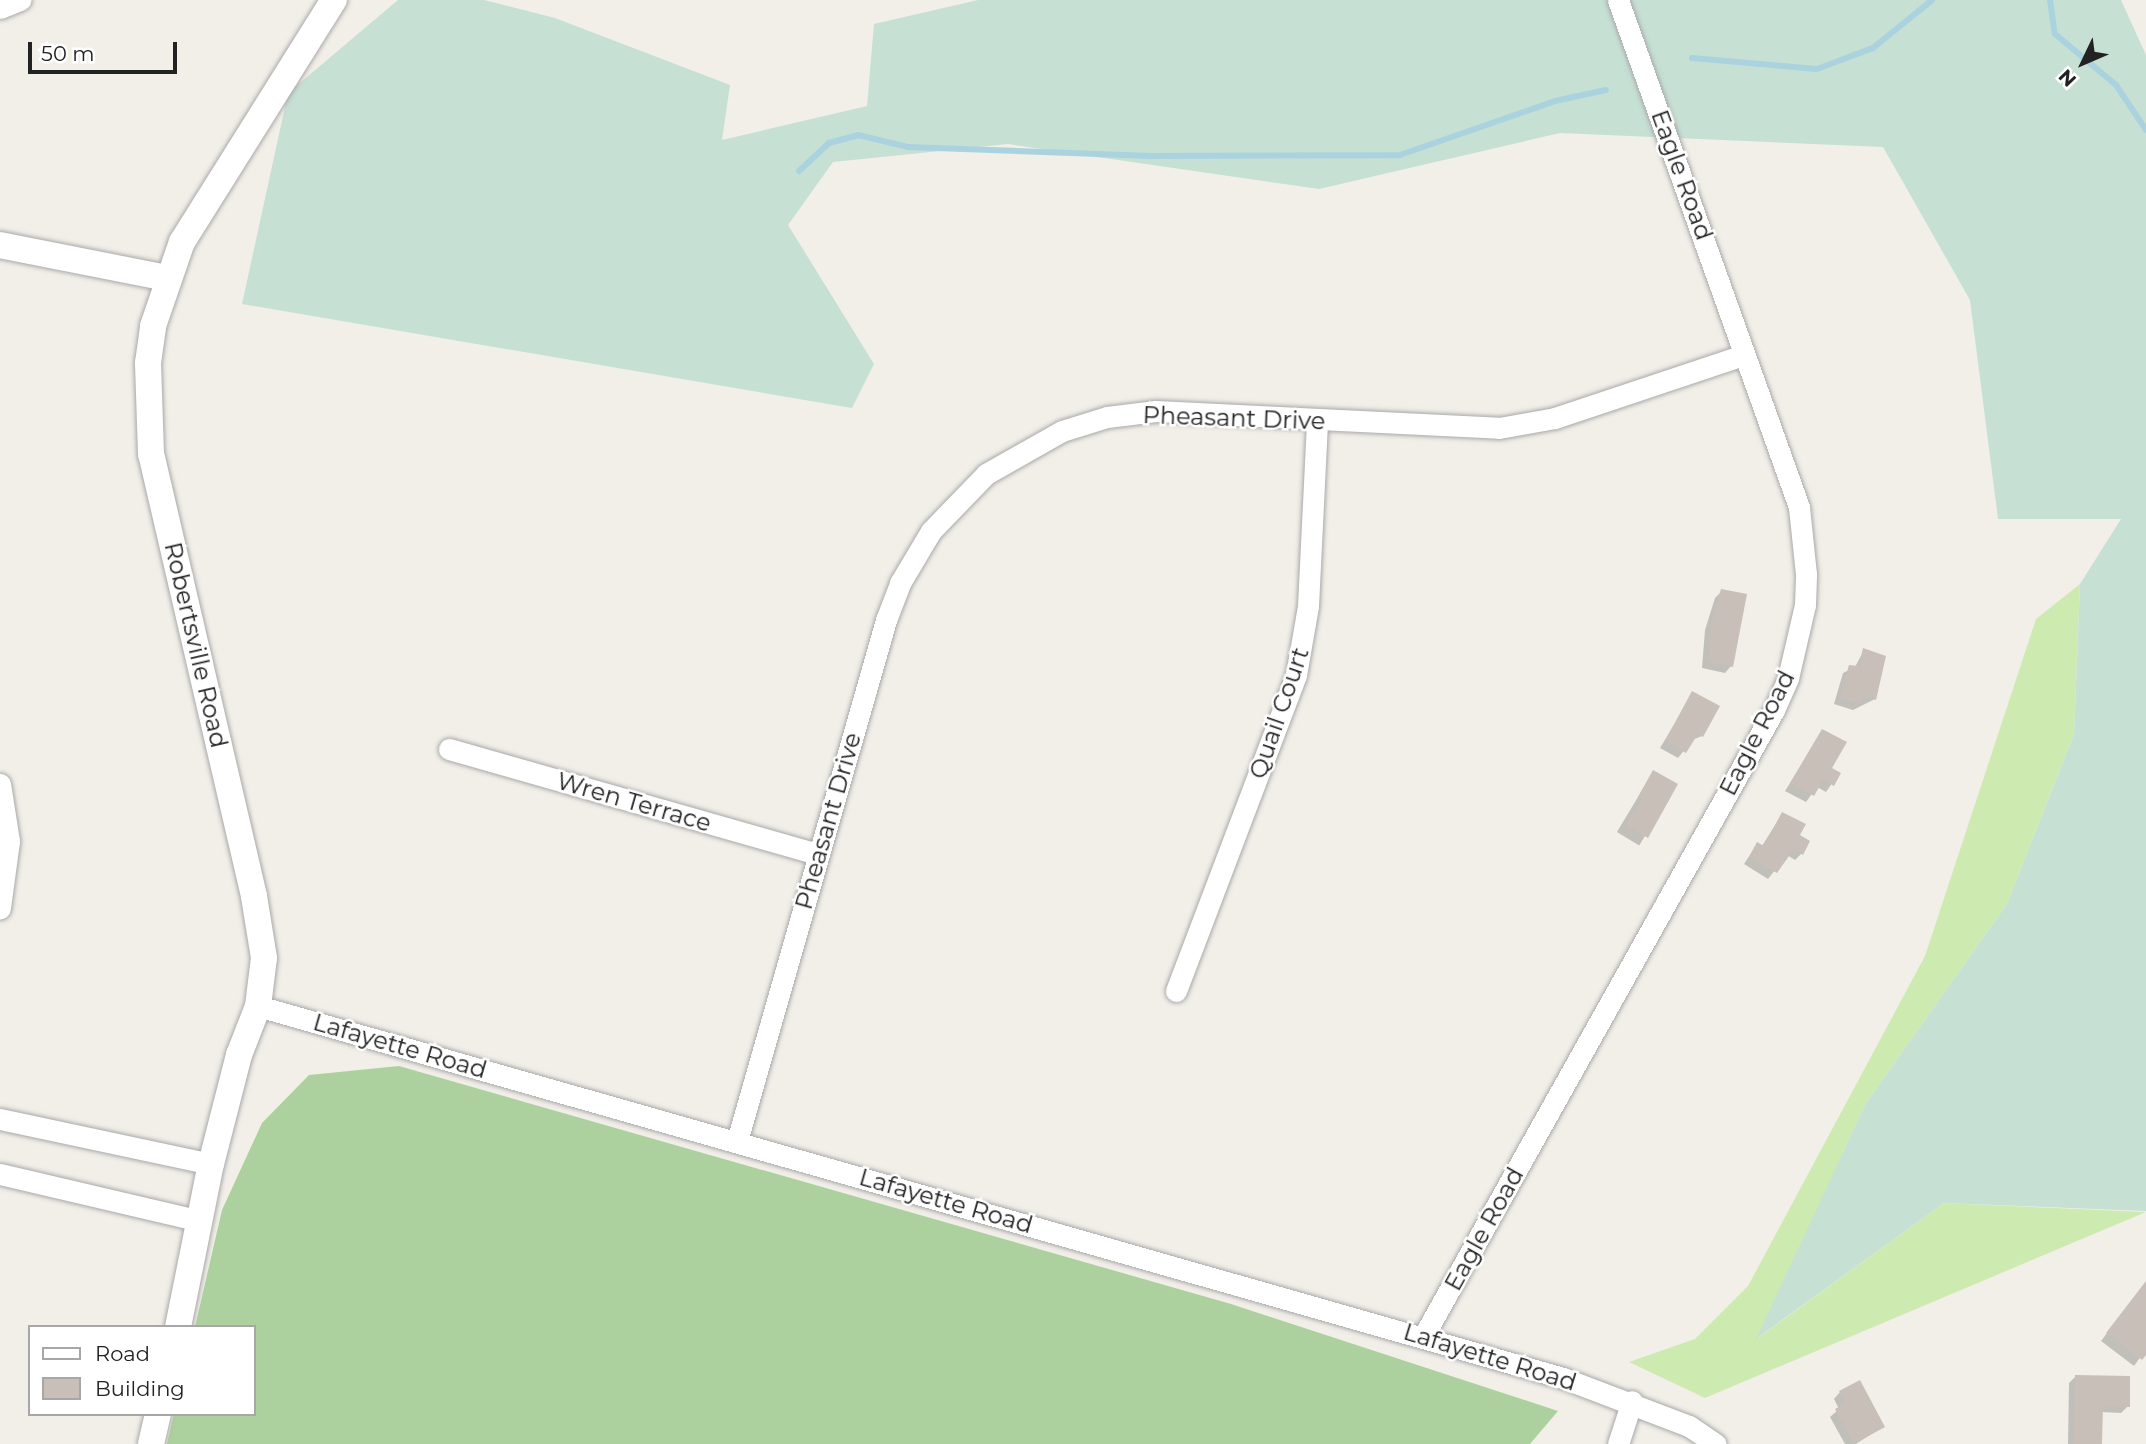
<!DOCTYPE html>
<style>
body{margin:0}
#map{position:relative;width:2146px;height:1444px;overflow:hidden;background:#f2efe9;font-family:Montserrat,sans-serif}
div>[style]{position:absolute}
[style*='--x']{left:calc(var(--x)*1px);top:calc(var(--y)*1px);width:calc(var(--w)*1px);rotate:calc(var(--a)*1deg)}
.grass>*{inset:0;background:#cdebb0}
.forest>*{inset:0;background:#add19e}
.wetland>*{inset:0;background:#c6e0d4}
.shadow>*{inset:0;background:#0003;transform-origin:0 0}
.stream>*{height:6px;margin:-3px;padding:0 3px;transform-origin:3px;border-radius:3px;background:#aad3df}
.building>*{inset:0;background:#c7bfb8}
.roads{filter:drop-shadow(0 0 2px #a9a9a9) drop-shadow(0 0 2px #a9a9a9)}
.minor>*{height:21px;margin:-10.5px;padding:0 10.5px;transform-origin:10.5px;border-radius:10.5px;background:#fff}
.tertiary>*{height:26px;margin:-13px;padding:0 13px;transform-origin:13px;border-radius:13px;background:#fff}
span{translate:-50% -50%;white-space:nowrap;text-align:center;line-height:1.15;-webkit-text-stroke:5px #fff;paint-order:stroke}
.street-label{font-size:24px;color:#222}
.legend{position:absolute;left:28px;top:1325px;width:228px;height:91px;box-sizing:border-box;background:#fff;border:2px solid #a7a7a7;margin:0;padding:9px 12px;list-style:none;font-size:21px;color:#222}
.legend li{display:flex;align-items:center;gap:14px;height:35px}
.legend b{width:35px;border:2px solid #a7a7a7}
.north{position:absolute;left:2048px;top:28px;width:70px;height:70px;-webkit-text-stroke:5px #fff;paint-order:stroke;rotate:226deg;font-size:19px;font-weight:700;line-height:28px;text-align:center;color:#222}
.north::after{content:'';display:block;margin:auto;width:24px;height:32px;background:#222;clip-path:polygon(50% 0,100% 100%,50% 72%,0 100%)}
.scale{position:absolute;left:28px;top:42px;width:149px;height:32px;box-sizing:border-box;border:4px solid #222;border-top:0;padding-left:9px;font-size:21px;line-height:24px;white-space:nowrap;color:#222;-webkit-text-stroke:5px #fff;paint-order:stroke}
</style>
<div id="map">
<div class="grass">
<div style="clip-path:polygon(2080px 584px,2074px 734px,2007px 904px,1866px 1103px,1758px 1338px,1944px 1203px,2146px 1212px,1705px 1398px,1629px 1362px,1695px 1339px,1748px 1286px,1925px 956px,2036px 619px)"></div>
</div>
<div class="forest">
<div style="clip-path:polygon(399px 1066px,1231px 1304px,1558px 1411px,1530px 1444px,167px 1444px,174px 1414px,254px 1414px,254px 1327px,195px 1327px,222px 1210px,262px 1123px,309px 1075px)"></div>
</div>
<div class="wetland">
<div style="clip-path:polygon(398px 0,484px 0,555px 18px,730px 85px,722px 140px,867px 106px,874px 24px,978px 0,2121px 0,2146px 55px,2146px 1211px,1944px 1203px,1756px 1339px,1866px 1103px,2007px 904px,2074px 734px,2080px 584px,2121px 519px,1998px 519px,1970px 300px,1883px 147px,1560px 133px,1319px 189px,1008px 144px,833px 162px,788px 225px,874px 364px,852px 408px,242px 304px,288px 93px)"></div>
</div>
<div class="shadow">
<div style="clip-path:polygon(1722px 591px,1731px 666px,1725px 673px,1702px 668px,1705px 630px,1715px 598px)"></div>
<div style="clip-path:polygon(1864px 650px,1875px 699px,1853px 710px,1834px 704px,1843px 673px,1855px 667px)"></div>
<div style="clip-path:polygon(1693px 693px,1702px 736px,1692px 740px,1678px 758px,1660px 748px)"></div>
<div style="clip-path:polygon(1823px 731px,1830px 768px,1839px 773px,1826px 792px,1817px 787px,1806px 802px,1785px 791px)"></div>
<div style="left:1653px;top:772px;width:26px;height:70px;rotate:31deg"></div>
<div style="clip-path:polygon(1782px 814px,1798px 836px,1802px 853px,1795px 860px,1787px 855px,1768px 879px,1744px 864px,1757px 844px,1762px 846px)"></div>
<div style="clip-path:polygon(2146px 1282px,2146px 1349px,2134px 1366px,2101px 1341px)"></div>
<div style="clip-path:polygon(2076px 1376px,2128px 1406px,2121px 1413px,2101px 1412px,2100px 1444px,2068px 1444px,2069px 1383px)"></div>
<div style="clip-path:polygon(1840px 1392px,1883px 1426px,1856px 1444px,1845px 1444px,1830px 1417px,1839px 1409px,1834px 1399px)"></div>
</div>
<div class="stream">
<div style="--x:2050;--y:0;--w:34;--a:82"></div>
<div style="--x:2055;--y:34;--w:80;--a:39.9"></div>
<div style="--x:2116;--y:85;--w:54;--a:56.3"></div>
<div style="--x:1692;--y:58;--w:125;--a:5"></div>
<div style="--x:1817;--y:69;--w:60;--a:-20.6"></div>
<div style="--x:1873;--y:48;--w:76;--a:-39.1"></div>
<div style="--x:799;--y:171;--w:41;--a:-43"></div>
<div style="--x:829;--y:143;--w:30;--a:-15"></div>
<div style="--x:858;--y:135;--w:51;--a:13.5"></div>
<div style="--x:908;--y:147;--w:244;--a:2.1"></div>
<div style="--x:1152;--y:156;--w:248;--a:-0.2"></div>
<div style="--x:1400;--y:155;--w:164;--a:-19.2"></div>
<div style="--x:1555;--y:101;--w:52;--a:-12.2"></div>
</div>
<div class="building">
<div style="clip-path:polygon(1721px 589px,1747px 594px,1733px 667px,1708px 662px,1711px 622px)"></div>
<div style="clip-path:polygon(1863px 648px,1886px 656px,1876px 700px,1863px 695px,1861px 704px,1840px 698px,1849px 665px,1859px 666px)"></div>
<div style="clip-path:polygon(1692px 691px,1720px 706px,1703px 737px,1698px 734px,1686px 753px,1665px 741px)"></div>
<div style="clip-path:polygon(1822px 729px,1847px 742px,1832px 768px,1841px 773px,1834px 786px,1823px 780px,1814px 796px,1790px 783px)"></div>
<div style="clip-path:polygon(1653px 770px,1678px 784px,1648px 838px,1625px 825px,1642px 799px,1638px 797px)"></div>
<div style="clip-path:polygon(1782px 812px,1806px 824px,1800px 835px,1810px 841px,1803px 855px,1794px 849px,1777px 873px,1749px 857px,1757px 842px,1764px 846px)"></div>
<div style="clip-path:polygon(2146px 1281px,2146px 1355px,2142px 1360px,2106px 1333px)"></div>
<div style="clip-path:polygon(2075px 1375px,2130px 1376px,2130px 1407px,2103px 1406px,2102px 1444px,2074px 1444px)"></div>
<div style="clip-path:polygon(1860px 1380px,1885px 1427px,1854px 1444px,1835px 1409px,1846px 1403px,1839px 1391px)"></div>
</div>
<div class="roads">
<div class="minor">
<div style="--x:0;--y:8;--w:22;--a:-22"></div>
<div style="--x:449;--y:749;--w:384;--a:15.9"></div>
<div style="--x:0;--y:784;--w:58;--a:81"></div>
<div style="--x:9;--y:841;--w:68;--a:97.7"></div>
<div style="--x:1176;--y:991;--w:338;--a:-69.2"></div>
<div style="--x:1296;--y:675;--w:70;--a:-80.1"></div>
<div style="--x:1308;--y:606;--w:185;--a:-87.2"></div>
<div style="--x:258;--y:1006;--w:1357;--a:15.91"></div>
<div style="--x:1563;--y:1378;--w:135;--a:20.9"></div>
<div style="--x:1689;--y:1426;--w:32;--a:34"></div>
<div style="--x:0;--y:1119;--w:216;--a:12"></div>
<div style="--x:737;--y:1141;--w:542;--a:-74.04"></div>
<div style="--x:886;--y:620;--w:40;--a:-69"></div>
<div style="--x:900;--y:583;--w:61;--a:-59.2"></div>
<div style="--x:931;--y:531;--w:79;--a:-46"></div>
<div style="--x:986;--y:474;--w:87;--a:-29.5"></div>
<div style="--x:1062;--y:431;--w:47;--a:-17.3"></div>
<div style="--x:1107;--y:417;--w:49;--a:-7"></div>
<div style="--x:1156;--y:411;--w:343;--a:2.8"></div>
<div style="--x:1499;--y:428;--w:57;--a:-10.1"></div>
<div style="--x:1555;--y:418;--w:198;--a:-18.5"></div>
<div style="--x:0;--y:1174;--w:205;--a:13.2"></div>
<div style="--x:1423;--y:1337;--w:719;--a:-60.76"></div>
<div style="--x:1774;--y:710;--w:35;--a:-66"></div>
<div style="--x:1788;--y:678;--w:75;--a:-76.9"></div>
<div style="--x:1805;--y:605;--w:31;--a:-88"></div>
<div style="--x:1806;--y:574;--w:67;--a:-96"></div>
<div style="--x:1799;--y:507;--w:538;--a:-109.65"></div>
<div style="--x:1618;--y:1444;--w:45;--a:-72"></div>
</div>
<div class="tertiary">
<div style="--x:0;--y:245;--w:170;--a:11.2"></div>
<div style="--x:178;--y:1327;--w:166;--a:-78.6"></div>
<div style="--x:211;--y:1164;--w:113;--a:-75.6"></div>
<div style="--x:239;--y:1055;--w:53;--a:-68.8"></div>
<div style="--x:258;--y:1006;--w:48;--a:-82.9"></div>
<div style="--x:264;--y:958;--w:63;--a:-99.2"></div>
<div style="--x:254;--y:896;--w:454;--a:-103.1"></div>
<div style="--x:151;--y:454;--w:91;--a:-91.9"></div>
<div style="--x:148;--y:363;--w:37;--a:-82"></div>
<div style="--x:153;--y:326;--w:89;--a:-71"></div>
<div style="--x:182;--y:242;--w:286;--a:-57.9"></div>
<div style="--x:151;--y:1444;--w:31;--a:-77"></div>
</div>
</div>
<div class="street-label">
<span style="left:1682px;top:175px;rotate:70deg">Eagle Road</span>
<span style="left:1234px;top:418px;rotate:2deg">Pheasant Drive</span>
<span style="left:196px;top:645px;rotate:77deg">Robertsville Road</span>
<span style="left:1279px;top:713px;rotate:-71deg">Quail Court</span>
<span style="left:1757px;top:733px;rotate:-63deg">Eagle Road</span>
<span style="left:634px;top:802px;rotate:16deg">Wren Terrace</span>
<span style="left:828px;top:821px;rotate:-74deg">Pheasant Drive</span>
<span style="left:400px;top:1046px;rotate:16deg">Lafayette Road</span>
<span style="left:946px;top:1201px;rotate:16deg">Lafayette Road</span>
<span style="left:1484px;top:1229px;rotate:-61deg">Eagle Road</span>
<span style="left:1490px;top:1357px;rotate:17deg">Lafayette Road</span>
</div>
<ul class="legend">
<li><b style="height:9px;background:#fff"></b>Road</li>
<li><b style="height:19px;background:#c7bfb8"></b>Building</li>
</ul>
<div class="north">N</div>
<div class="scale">50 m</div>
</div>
